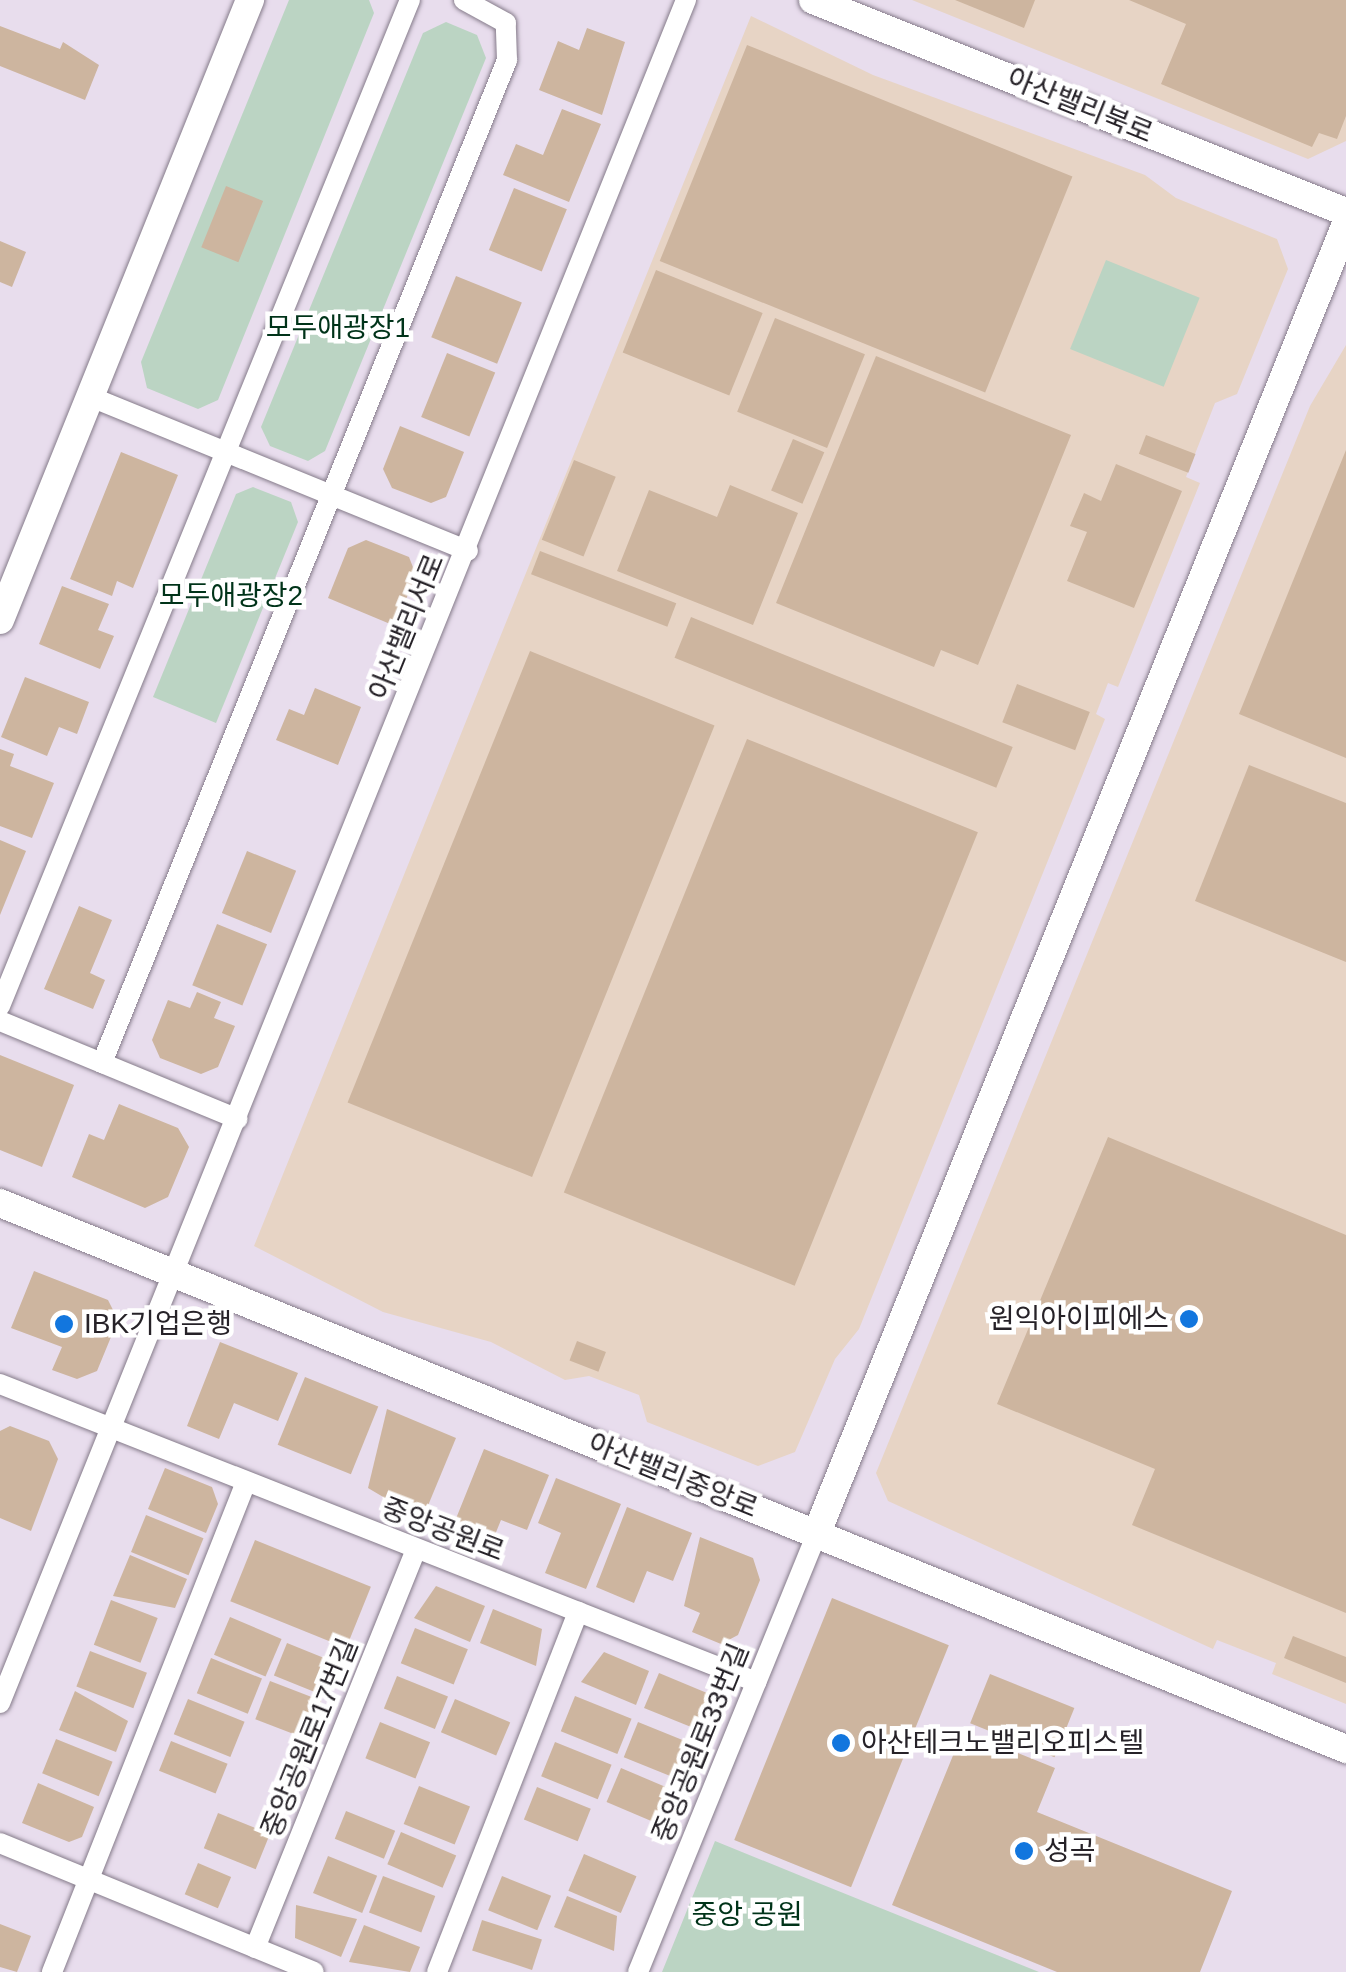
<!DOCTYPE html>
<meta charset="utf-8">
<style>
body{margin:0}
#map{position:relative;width:1346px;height:1972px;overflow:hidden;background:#e8dded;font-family:Arial,"Noto Sans KR",sans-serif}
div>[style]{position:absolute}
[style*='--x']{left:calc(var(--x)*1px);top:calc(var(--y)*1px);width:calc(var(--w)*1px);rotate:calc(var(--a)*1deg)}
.industrial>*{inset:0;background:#e7d4c5}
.green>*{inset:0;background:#bbd4c3;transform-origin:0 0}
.building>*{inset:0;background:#cdb59f;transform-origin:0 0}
.roads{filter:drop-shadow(0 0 2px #857b8a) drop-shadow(0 0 2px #857b8a)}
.street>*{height:20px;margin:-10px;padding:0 10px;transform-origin:10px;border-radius:10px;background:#fff}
.secondary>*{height:28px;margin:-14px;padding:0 14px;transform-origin:14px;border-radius:14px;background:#fff}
.dots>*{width:28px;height:28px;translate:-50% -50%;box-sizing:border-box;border:5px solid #fff;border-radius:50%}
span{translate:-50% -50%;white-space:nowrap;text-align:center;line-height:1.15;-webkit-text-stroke:9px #fff;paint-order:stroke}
.street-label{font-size:28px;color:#262228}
.park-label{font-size:28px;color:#003319}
.poi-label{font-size:28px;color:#262228}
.right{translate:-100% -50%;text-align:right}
.left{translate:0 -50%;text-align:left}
</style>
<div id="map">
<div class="industrial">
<div style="clip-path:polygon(912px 0,1346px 0,1346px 141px,1308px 159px)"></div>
<div style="clip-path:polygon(751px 16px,873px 75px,1145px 175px,1176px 198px,1277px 239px,1288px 269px,1237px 394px,1215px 403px,1186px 477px,1200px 483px,1118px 687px,1108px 683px,1096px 714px,1105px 719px,859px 1329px,835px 1359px,795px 1452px,758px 1466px,647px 1422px,639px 1395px,589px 1376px,565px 1380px,491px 1342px,383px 1312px,254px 1246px)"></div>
<div style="clip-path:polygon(1346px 345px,1346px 1704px,1272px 1674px,1276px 1663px,1217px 1640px,1213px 1649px,888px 1501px,876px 1473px,1310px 406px)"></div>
</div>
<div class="green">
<div style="clip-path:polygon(289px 0,369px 0,374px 13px,218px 400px,198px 409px,147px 388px,141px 362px)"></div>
<div style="clip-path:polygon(446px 22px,477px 35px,486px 58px,325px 451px,308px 461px,270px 446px,261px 427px,423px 33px)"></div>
<div style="left:1106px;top:260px;width:101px;height:96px;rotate:22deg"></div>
<div style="clip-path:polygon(253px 487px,291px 502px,298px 522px,216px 723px,153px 697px,236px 494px)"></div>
<div style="clip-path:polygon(715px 1841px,806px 1878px,1039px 1972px,662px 1972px)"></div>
</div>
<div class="building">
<div style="clip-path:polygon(955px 0,1035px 0,1024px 28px)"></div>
<div style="clip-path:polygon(1129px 0,1346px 0,1346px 116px,1337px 139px,1319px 133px,1312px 147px,1161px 84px,1186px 24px)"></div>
<div style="clip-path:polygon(0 26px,60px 49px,63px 42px,99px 65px,85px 100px,0 66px)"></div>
<div style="clip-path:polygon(587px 28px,625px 42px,602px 115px,539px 90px,558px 41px,579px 50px)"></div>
<div style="left:747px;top:45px;width:351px;height:233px;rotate:22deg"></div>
<div style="clip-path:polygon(562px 109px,601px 124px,569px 202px,503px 175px,516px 144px,543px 155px)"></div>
<div style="left:226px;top:186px;width:40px;height:66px;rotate:22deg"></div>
<div style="left:514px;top:188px;width:57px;height:67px;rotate:22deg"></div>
<div style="clip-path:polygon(0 241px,26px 252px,12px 287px,0 282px)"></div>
<div style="left:656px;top:270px;width:115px;height:89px;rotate:22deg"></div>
<div style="left:456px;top:276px;width:71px;height:66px;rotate:22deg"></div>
<div style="left:775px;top:318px;width:97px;height:101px;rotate:22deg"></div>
<div style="left:447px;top:353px;width:52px;height:69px;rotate:22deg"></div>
<div style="clip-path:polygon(876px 356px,1071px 435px,978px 665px,941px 650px,934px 667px,776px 603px)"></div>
<div style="clip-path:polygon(400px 426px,464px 452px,446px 497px,431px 503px,392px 488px,383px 469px)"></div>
<div style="left:1146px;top:435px;width:53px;height:20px;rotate:21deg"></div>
<div style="left:793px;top:439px;width:34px;height:56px;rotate:23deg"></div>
<div style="clip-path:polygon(1346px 450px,1346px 758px,1239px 714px)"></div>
<div style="clip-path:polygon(121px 452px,178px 475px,133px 588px,117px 581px,112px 596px,70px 579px)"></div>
<div style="left:574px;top:460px;width:45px;height:86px;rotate:22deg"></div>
<div style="clip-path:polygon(1116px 464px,1182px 491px,1134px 608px,1067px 581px,1087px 532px,1070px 526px,1084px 493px,1101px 501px)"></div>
<div style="clip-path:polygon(730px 485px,798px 513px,753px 625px,617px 571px,649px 490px,717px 517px)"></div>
<div style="clip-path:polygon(366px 540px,409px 557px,416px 575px,395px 626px,328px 598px,348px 548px)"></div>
<div style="left:540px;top:551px;width:146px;height:25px;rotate:21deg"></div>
<div style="clip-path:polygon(62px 586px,109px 604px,98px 630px,114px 636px,100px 669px,39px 644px)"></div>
<div style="left:691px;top:617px;width:347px;height:44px;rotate:22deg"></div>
<div style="left:530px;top:651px;width:199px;height:487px;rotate:22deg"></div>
<div style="clip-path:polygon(25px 677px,89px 702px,77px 734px,59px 727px,47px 756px,1px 737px)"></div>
<div style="left:1017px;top:684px;width:78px;height:41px;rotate:21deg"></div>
<div style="clip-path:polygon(315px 688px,361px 707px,338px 765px,276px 740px,289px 709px,304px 715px)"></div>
<div style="left:747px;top:739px;width:249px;height:489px;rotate:22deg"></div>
<div style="clip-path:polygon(0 749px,14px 754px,10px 766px,54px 783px,32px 838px,0 826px)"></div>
<div style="clip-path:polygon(1249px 765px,1346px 803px,1346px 962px,1195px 901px)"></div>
<div style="clip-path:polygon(0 840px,26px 851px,0 915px)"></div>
<div style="left:247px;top:851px;width:53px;height:67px;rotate:22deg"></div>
<div style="clip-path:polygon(79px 906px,112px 920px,90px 973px,105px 980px,93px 1009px,44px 989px)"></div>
<div style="left:217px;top:924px;width:54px;height:66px;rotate:22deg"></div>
<div style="clip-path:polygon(197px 992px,221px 1002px,214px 1018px,235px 1026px,218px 1067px,201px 1074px,160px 1058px,152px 1040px,168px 1000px,190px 1008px)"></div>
<div style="clip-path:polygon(0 1055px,74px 1085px,42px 1167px,0 1150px)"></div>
<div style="clip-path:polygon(119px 1104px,178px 1128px,189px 1147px,168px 1197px,145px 1208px,72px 1177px,89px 1134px,104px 1140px)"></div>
<div style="clip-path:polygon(1108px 1137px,1346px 1235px,1346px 1613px,1132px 1525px,1155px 1469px,997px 1404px)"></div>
<div style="clip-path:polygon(34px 1271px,108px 1300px,118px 1320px,97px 1371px,77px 1379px,52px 1370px,62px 1347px,11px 1328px)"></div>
<div style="left:577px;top:1341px;width:31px;height:21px;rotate:21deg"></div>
<div style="clip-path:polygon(220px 1342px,298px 1373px,278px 1421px,234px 1403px,219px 1439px,187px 1426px)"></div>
<div style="left:305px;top:1377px;width:79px;height:73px;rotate:22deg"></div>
<div style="clip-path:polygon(387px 1409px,456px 1438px,422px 1520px,368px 1488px)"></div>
<div style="clip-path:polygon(10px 1426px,49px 1441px,58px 1459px,31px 1531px,0 1518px,0 1431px)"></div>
<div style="clip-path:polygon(484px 1449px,549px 1475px,527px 1530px,501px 1520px,490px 1547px,451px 1531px)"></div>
<div style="clip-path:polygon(165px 1468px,212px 1487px,218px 1504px,206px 1533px,148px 1509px)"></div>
<div style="clip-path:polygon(556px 1478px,621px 1504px,586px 1589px,545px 1573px,561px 1533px,538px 1523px)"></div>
<div style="clip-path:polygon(627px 1507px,692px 1533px,673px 1581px,647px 1571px,634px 1603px,596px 1587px)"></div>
<div style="left:146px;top:1515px;width:62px;height:40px;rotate:22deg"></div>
<div style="clip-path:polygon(700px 1537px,753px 1558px,760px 1580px,738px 1635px,721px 1644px,692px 1632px,700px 1613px,684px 1606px)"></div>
<div style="left:255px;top:1540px;width:125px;height:66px;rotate:22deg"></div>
<div style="clip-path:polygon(130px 1555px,187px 1579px,175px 1608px,113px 1596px)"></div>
<div style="clip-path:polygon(436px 1586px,485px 1606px,470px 1642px,414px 1618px)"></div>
<div style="left:832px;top:1598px;width:126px;height:261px;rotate:22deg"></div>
<div style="left:111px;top:1600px;width:50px;height:48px;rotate:21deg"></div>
<div style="clip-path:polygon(493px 1609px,542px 1629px,536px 1666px,480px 1643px)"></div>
<div style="left:230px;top:1617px;width:56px;height:41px;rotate:23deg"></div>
<div style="left:415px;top:1628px;width:57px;height:38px;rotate:22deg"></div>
<div style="clip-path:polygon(1293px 1636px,1346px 1657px,1346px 1683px,1284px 1658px)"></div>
<div style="left:287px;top:1643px;width:52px;height:35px;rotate:22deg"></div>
<div style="left:90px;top:1651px;width:61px;height:38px;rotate:21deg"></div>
<div style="clip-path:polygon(604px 1652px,649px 1671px,636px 1705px,581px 1682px)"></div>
<div style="left:211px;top:1658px;width:55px;height:38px;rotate:22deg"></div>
<div style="clip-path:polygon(659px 1673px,707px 1693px,713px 1703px,701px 1731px,644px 1708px)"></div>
<div style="left:990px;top:1674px;width:91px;height:53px;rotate:22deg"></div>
<div style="left:397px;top:1676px;width:55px;height:35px;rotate:22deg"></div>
<div style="left:270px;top:1681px;width:55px;height:41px;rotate:21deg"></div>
<div style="clip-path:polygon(75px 1691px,128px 1721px,116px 1752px,59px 1730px)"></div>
<div style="left:575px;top:1696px;width:61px;height:38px;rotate:22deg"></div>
<div style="left:188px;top:1699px;width:61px;height:38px;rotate:22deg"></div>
<div style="left:455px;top:1699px;width:60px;height:36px;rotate:23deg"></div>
<div style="left:380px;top:1722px;width:54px;height:39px;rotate:22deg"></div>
<div style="left:638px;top:1722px;width:62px;height:38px;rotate:22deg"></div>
<div style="clip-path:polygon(963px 1731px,1055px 1768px,1037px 1812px,1232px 1891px,1200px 1972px,1057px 1972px,892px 1905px)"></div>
<div style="left:56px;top:1739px;width:61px;height:37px;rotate:22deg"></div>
<div style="left:171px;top:1741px;width:61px;height:32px;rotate:22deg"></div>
<div style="left:555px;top:1742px;width:61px;height:37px;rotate:22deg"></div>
<div style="left:621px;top:1768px;width:62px;height:37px;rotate:23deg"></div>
<div style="clip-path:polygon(38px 1783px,94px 1807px,82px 1837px,69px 1842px,22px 1823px)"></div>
<div style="left:419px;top:1786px;width:55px;height:41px;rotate:22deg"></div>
<div style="left:537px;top:1787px;width:58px;height:35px;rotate:22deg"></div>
<div style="left:346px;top:1811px;width:53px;height:30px;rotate:22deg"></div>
<div style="left:218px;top:1813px;width:56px;height:38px;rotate:22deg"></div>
<div style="left:401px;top:1832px;width:60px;height:35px;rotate:23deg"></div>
<div style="left:584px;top:1854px;width:57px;height:40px;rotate:23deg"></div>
<div style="left:328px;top:1856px;width:53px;height:40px;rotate:22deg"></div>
<div style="left:198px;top:1863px;width:36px;height:34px;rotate:23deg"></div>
<div style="left:383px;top:1876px;width:56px;height:39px;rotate:21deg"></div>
<div style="left:502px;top:1876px;width:53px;height:37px;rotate:22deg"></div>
<div style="clip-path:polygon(567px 1896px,617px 1916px,614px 1951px,554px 1927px)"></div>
<div style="clip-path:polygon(296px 1905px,357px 1919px,341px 1957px,295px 1938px)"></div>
<div style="left:482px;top:1920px;width:63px;height:32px;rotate:18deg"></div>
<div style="clip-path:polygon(0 1924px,31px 1936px,17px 1972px,0 1967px)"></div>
<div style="clip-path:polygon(364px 1925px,420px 1947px,410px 1972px,349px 1962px)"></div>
</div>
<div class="roads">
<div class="street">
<div style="--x:91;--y:397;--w:407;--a:22.2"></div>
<div style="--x:0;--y:1006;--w:1086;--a:-67.83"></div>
<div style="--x:0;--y:1021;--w:257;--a:22.4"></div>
<div style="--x:102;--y:1063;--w:1082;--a:-68.01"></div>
<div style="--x:507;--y:60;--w:37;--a:-92"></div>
<div style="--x:506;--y:23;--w:48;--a:-151.3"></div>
<div style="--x:0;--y:1384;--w:813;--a:21.51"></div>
<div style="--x:0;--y:1703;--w:1836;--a:-68.06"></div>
<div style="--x:0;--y:1843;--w:339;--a:22.3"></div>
<div style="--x:255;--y:1948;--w:430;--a:-68"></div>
<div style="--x:52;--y:1972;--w:527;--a:-68.4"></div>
<div style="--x:437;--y:1972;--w:387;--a:-68.6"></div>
<div style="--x:638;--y:1972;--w:472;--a:-67.8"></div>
</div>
<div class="secondary">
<div style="--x:813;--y:0;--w:574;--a:21.69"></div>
<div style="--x:0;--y:620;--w:669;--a:-68.04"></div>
<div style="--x:0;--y:1203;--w:1453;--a:22.08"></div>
<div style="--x:816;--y:1535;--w:1414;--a:-67.99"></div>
</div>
</div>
<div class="dots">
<div style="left:1189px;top:1319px;background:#1276de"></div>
<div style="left:64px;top:1324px;background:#1276de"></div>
<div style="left:841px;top:1743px;background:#1276de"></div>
<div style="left:1024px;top:1851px;background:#1276de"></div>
</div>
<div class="street-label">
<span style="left:1080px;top:106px;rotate:22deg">아산밸리북로</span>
<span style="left:407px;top:627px;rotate:-68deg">아산밸리서로</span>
<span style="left:673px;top:1476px;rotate:22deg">아산밸리중앙로</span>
<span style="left:443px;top:1530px;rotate:21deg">중앙공원로</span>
<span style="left:310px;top:1738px;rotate:-68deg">중앙공원로17번길</span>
<span style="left:701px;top:1743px;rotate:-68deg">중앙공원로33번길</span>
</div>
<div class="park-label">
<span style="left:338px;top:328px">모두애광장1</span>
<span style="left:231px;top:596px">모두애광장2</span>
<span style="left:747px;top:1915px">중앙 공원</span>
</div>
<div class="poi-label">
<span class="right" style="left:1169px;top:1319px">원익아이피에스</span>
<span class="left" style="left:84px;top:1324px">IBK기업은행</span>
<span class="left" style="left:861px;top:1743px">아산테크노밸리오피스텔</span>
<span class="left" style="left:1044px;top:1851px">성곡</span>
</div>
</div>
